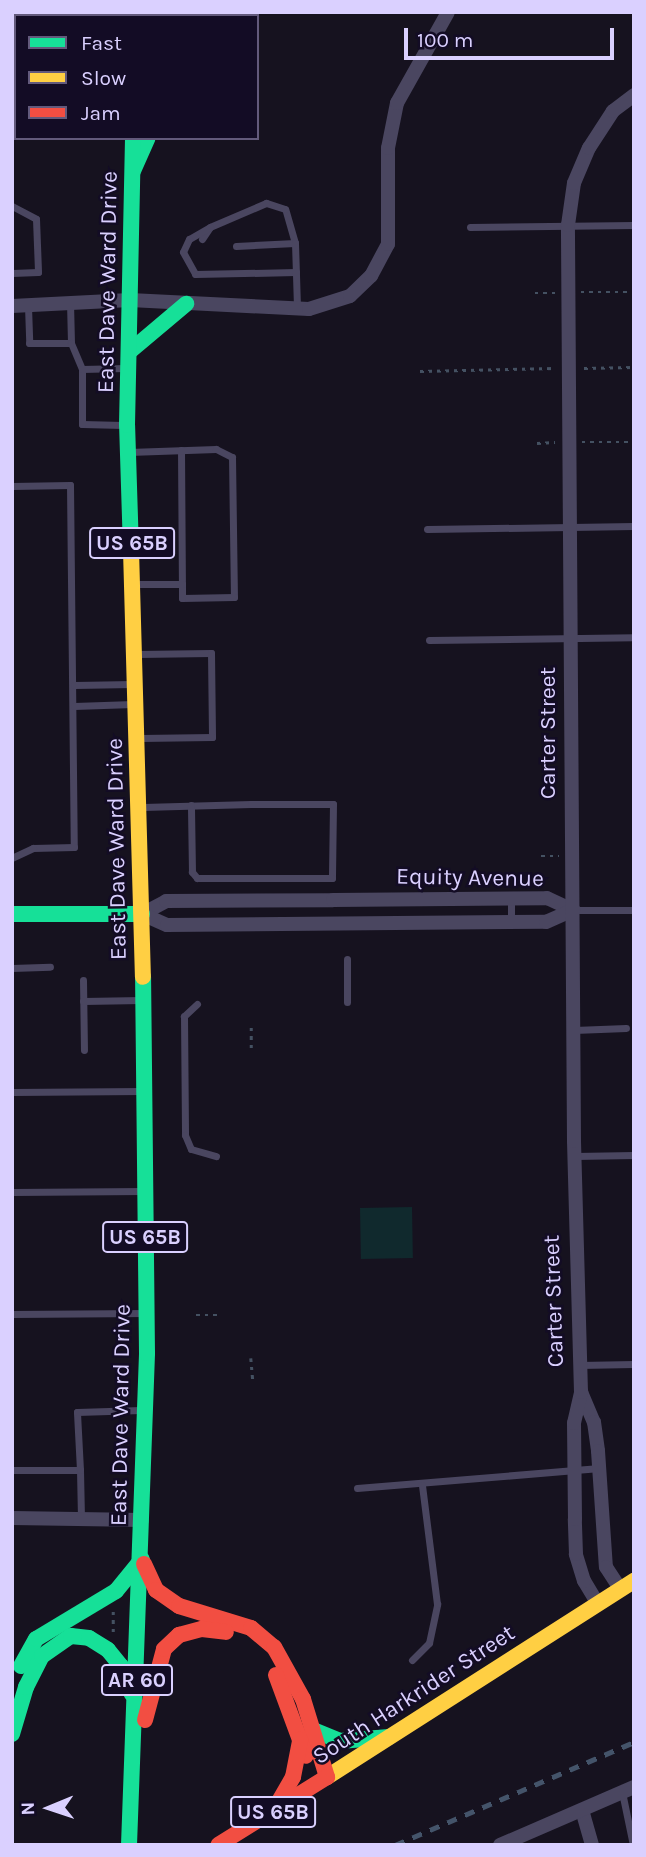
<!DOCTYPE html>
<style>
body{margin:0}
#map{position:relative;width:646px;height:1857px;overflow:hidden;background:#16121f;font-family:Karla,sans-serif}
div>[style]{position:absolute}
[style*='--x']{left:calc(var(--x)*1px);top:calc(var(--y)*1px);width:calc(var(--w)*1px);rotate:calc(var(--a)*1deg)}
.green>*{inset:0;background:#10292d;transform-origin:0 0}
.path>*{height:2.5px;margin-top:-1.25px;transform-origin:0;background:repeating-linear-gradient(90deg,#445162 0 3.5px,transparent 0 8.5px)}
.lane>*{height:7px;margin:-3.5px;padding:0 3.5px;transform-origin:3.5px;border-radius:3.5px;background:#4a4660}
.street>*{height:14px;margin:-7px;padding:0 7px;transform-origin:7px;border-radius:7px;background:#4a4660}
.fast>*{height:16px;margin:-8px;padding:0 8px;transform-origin:8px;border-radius:8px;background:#16e098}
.slow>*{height:16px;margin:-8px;padding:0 8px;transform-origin:8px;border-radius:8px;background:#ffcf43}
.jam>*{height:16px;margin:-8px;padding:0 8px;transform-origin:8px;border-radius:8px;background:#f24e42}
.rail>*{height:4.5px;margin-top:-2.25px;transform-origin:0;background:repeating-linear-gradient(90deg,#44546a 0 10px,transparent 0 19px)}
span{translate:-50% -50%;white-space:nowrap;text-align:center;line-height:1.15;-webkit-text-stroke:5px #130c25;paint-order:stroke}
.shield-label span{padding:2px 5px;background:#130c25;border:2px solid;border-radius:5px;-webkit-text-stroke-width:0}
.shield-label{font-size:21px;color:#dad0ff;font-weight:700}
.street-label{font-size:23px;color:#dad0ff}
.frame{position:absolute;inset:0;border:14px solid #dad0ff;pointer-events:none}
.legend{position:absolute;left:14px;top:14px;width:245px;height:126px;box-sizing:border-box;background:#130c25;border:2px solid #635a7c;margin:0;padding:9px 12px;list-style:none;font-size:21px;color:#dad0ff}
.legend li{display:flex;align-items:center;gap:14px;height:35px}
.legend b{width:35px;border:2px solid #635a7c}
.north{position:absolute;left:14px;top:1773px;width:70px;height:70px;-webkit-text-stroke:5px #130c25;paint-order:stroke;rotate:268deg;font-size:19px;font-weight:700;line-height:28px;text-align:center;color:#dad0ff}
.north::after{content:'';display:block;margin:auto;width:24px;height:32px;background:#dad0ff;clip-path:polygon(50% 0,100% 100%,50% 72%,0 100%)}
.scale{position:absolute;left:404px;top:28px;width:210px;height:32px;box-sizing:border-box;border:4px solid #dad0ff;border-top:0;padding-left:9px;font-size:21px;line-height:24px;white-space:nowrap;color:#dad0ff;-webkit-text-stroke:5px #130c25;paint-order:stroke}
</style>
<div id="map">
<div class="green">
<div style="left:412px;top:1207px;width:51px;height:52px;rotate:89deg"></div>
</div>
<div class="path">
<div style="--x:104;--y:12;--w:4;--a:90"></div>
<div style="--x:581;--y:292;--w:53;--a:0"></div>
<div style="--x:535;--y:293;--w:22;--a:0"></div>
<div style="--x:584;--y:368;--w:50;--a:-1.1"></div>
<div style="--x:420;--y:371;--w:136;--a:-1.3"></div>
<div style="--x:582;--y:442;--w:52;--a:0"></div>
<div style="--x:537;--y:443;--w:18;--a:-3"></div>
<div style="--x:633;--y:695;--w:1;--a:0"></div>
<div style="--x:541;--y:856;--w:18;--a:0"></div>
<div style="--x:251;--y:1048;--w:21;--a:-90"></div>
<div style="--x:196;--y:1315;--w:22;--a:0"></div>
<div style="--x:251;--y:1358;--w:25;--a:85"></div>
<div style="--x:113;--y:1632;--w:21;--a:-90"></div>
</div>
<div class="lane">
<div style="--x:12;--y:206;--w:27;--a:28"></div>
<div style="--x:36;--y:219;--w:53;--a:87.8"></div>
<div style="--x:38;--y:272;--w:26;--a:178"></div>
<div style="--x:470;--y:227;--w:164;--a:-0.7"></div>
<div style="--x:202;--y:239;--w:14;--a:-56"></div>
<div style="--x:295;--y:243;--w:35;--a:-106"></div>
<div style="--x:285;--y:209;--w:20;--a:-162"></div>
<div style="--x:266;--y:203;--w:61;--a:156.8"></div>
<div style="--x:210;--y:227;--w:24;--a:150"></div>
<div style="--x:189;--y:239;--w:14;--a:115"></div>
<div style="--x:183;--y:252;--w:25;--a:61"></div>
<div style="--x:195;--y:274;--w:101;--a:-1.1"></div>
<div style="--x:236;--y:246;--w:59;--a:-2.9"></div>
<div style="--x:295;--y:243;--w:65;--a:88.2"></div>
<div style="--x:70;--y:302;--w:41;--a:88.6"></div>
<div style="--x:28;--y:306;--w:37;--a:88"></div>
<div style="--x:29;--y:343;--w:42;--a:0"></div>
<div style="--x:71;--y:343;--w:28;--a:67"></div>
<div style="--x:123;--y:425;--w:41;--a:-178.6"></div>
<div style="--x:82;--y:424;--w:55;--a:-90"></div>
<div style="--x:82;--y:369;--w:43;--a:-1.3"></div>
<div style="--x:181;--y:450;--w:134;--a:89.6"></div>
<div style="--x:129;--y:452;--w:87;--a:-2"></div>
<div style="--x:216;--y:449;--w:18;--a:27"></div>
<div style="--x:232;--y:457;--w:140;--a:89.2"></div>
<div style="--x:234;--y:597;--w:52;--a:178.9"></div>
<div style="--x:182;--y:598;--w:14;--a:-90"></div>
<div style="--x:182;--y:584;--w:48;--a:180"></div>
<div style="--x:12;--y:486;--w:58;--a:-1"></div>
<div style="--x:70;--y:485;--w:362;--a:89.4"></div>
<div style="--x:74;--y:847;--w:41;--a:178.6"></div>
<div style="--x:33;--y:848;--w:23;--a:155"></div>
<div style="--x:427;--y:529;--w:207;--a:-0.8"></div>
<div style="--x:429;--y:640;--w:205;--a:-0.8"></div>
<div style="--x:138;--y:654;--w:73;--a:-0.8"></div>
<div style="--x:211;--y:653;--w:84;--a:89.3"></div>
<div style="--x:212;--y:737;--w:71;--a:179.2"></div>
<div style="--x:74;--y:685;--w:59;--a:-1"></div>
<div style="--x:74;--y:706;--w:59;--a:-1.9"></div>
<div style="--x:143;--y:807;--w:108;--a:-1.6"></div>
<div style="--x:251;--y:804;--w:82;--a:0"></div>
<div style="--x:333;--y:804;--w:74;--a:90.8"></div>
<div style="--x:332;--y:878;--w:135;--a:180"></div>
<div style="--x:197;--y:878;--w:8;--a:-130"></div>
<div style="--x:192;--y:872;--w:67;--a:-90.9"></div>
<div style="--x:511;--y:899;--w:23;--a:90"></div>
<div style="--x:573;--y:910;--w:61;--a:0"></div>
<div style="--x:347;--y:959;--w:43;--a:90"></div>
<div style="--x:12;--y:968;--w:38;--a:-2"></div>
<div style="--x:83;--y:980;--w:70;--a:89.2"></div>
<div style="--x:83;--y:1001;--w:59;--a:-1"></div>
<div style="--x:197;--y:1004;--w:18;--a:137"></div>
<div style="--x:184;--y:1016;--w:119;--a:89.5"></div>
<div style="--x:185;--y:1135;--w:15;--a:67"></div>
<div style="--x:191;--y:1149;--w:26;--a:16"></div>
<div style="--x:574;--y:1030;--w:52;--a:-2.2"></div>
<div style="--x:12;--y:1092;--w:131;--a:-0.4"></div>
<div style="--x:575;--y:1156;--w:59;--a:-1"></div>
<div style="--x:12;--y:1192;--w:132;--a:-0.4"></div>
<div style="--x:12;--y:1314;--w:134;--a:-0.4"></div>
<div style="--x:579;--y:1365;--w:55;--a:-1"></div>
<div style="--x:12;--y:1470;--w:68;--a:0"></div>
<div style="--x:80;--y:1470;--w:49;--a:88.8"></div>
<div style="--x:80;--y:1470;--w:58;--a:-93"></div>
<div style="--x:77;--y:1412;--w:64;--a:-1.8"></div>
<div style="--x:357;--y:1488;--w:243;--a:-4.7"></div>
<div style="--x:412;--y:1660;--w:24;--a:-45"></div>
<div style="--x:429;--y:1643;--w:40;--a:-78"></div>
<div style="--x:437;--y:1604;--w:120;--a:-97.2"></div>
<div style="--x:622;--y:1792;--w:54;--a:78.3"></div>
</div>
<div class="street">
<div style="--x:12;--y:306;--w:118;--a:-2.9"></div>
<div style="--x:130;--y:300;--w:179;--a:2.9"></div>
<div style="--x:309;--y:309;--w:43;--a:-17.6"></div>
<div style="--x:350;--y:296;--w:29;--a:-44"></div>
<div style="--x:371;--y:276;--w:36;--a:-62"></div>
<div style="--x:388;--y:244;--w:96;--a:-90"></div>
<div style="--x:388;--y:148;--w:46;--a:-78.7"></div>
<div style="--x:397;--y:103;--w:104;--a:-60.7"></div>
<div style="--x:142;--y:914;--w:27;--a:-28"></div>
<div style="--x:166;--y:901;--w:167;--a:-0.3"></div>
<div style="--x:333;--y:900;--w:214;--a:-0.5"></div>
<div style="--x:547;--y:898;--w:29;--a:25"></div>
<div style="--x:142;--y:914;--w:27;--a:24"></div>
<div style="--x:167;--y:925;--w:379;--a:-0.5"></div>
<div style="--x:546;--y:922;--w:30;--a:-24"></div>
<div style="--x:581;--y:1392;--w:33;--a:67"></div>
<div style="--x:594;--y:1422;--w:29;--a:82"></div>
<div style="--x:598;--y:1451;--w:116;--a:86.1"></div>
<div style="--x:606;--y:1567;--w:27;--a:57"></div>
<div style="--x:12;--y:1518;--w:130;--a:0.9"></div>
<div style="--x:598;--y:1604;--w:27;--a:-121"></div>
<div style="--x:584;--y:1581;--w:28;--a:-107"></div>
<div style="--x:576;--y:1554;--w:35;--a:-92"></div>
<div style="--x:575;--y:1519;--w:96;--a:-90.6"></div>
<div style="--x:574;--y:1423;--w:32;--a:-77"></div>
<div style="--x:581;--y:1392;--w:251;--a:-91.6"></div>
<div style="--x:574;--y:1141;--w:916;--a:-90.38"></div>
<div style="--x:568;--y:225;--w:42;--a:-81.9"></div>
<div style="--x:574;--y:183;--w:38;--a:-67"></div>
<div style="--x:589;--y:148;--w:44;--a:-57"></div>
<div style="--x:613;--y:111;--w:26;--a:-37"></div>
<div style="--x:582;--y:1810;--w:36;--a:74"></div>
<div style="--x:500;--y:1845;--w:146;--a:-23.4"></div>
</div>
<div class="fast">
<div style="--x:190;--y:16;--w:4;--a:-63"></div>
<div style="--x:12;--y:31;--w:4;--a:14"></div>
<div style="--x:133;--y:171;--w:36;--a:-66"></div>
<div style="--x:129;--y:352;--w:75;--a:-40.1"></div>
<div style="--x:131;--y:550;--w:125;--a:-91.8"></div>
<div style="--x:127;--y:425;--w:287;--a:-88.8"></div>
<div style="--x:12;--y:914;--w:130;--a:0"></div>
<div style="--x:21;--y:1666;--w:31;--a:-61"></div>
<div style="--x:36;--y:1639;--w:93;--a:-31"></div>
<div style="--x:116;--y:1591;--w:41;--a:-50.9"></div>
<div style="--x:313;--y:1730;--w:29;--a:22"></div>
<div style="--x:340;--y:1741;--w:49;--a:-4.7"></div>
<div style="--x:12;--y:1734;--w:49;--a:-73.4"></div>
<div style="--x:26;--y:1687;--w:35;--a:-63"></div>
<div style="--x:42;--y:1656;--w:35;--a:-35"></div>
<div style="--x:71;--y:1636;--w:18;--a:6"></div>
<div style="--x:89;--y:1638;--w:22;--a:32"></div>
<div style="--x:108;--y:1650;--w:21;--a:51"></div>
<div style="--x:121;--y:1666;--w:30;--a:69"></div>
<div style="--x:129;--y:1845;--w:492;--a:-87.9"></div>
<div style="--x:147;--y:1353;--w:376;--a:-90.6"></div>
</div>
<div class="slow">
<div style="--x:131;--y:550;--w:427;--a:88.4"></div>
<div style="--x:327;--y:1777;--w:364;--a:-32.6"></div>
</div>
<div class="jam">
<div style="--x:134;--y:12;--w:4;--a:90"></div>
<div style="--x:144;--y:1564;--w:29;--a:65"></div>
<div style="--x:156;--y:1590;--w:28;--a:35"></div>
<div style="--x:179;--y:1606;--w:75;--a:17"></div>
<div style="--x:251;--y:1628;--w:30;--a:40"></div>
<div style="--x:274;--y:1647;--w:60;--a:60.9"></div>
<div style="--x:303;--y:1699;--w:82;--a:72.9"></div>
<div style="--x:327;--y:1777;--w:128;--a:148"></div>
<div style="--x:276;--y:1675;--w:86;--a:69.7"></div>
<div style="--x:145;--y:1720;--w:73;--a:-75"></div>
<div style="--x:164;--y:1649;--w:21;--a:-43"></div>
<div style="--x:179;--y:1635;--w:24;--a:-15"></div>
<div style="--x:202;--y:1629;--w:24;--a:7"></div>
<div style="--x:274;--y:1810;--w:38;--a:-60"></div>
<div style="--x:293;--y:1777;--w:38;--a:-79"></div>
</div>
<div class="rail">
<div style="--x:395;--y:1845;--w:260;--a:-23.3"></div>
</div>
<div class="shield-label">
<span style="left:132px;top:543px">US 65B</span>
<span style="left:145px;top:1237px">US 65B</span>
<span style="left:137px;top:1680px">AR 60</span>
<span style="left:273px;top:1812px">US 65B</span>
</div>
<div class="street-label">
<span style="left:108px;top:282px;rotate:-89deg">East Dave Ward Drive</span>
<span style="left:548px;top:733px;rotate:-90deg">Carter Street</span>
<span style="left:117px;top:849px;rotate:-91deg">East Dave Ward Drive</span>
<span style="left:470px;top:878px;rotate:1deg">Equity Avenue</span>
<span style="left:554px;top:1301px;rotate:-92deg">Carter Street</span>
<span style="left:121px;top:1415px;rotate:-89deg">East Dave Ward Drive</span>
<span style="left:414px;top:1695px;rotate:-33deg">South Harkrider Street</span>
</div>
<div class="frame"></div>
<ul class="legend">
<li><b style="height:9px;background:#16e098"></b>Fast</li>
<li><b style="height:9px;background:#ffcf43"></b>Slow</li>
<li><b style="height:9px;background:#f24e42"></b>Jam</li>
</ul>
<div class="north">N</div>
<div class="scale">100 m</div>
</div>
